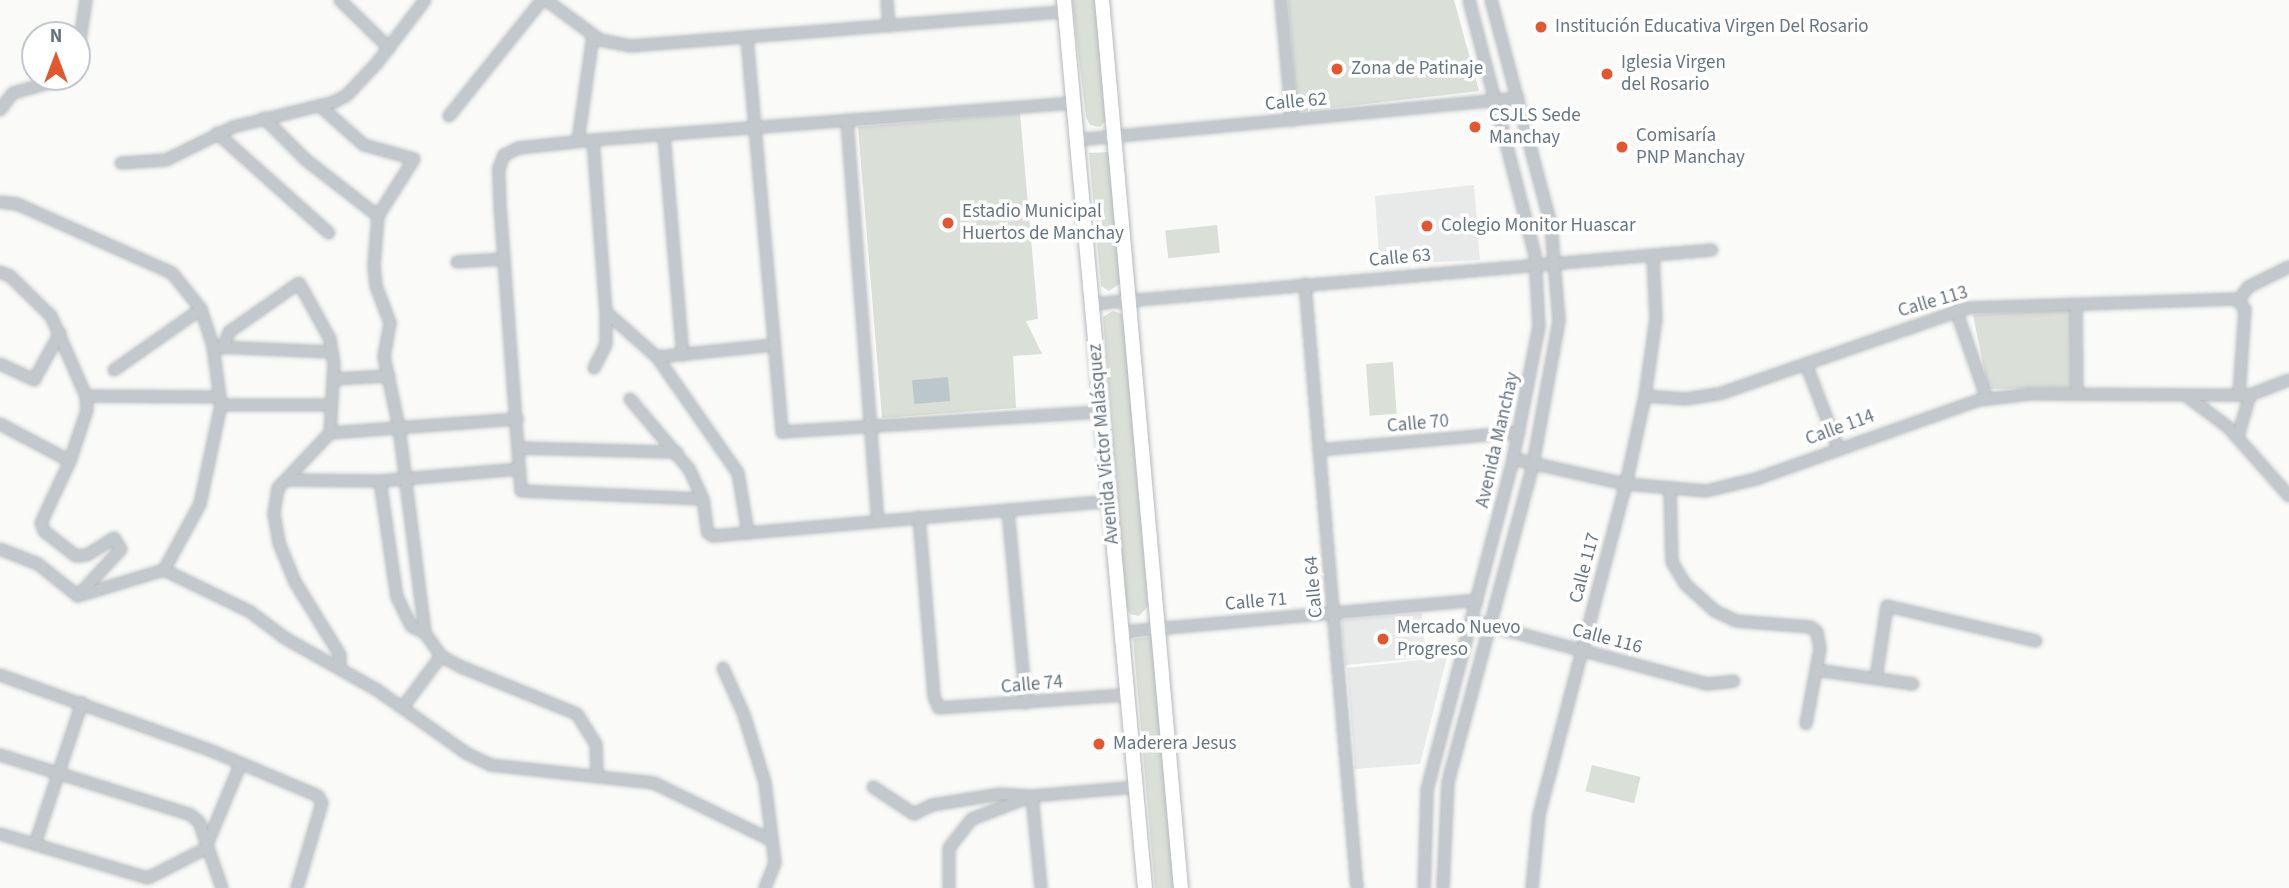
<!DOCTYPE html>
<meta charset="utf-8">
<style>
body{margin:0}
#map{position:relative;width:2289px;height:888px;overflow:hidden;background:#fafaf8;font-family:"Source Sans 3",sans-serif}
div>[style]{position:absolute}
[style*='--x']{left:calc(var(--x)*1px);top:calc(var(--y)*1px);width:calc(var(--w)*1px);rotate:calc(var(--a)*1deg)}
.built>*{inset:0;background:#e8e9e9;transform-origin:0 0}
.green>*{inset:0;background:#dadfd7;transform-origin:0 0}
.water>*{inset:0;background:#bbc7cb;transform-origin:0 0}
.roads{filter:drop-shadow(0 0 2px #b5babe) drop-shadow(0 0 2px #b5babe)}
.minor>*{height:10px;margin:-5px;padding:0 5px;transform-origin:5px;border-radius:5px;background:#c3c8cc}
.major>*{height:14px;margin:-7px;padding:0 7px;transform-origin:7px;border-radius:7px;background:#fff}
.dots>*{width:19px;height:19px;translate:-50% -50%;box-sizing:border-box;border:4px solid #fff;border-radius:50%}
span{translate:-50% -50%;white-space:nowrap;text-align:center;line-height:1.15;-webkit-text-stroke:7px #fff;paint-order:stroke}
.poi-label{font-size:19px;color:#657683}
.left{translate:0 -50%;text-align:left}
.street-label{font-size:19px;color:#657683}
.north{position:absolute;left:21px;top:21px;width:70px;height:70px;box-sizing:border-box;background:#fff;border:2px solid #c1c8cd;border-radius:50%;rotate:0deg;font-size:19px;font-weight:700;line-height:28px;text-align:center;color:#657683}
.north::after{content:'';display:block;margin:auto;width:24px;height:32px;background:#e4572e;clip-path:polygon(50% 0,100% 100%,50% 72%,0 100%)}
</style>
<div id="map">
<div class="built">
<div style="clip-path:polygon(1474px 185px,1480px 260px,1394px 264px,1393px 257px,1379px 257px,1375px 196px)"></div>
<div style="left:1422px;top:613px;width:45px;height:81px;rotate:85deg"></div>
<div style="clip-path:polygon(1447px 657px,1420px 764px,1355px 769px,1347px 668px)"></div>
</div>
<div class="green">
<div style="clip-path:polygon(1072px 0,1095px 0,1108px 118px,1100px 127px,1090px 125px,1086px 117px)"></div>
<div style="clip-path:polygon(1288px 0,1454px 0,1479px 91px,1297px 112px)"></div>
<div style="clip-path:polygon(1020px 113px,1038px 319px,1026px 321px,1042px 354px,1013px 356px,1016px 408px,882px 418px,858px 127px)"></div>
<div style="clip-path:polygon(1110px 152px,1122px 282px,1109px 291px,1101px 286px,1089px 153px)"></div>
<div style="left:1217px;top:225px;width:28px;height:52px;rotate:84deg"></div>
<div style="clip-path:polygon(2072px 309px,2071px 388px,1988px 389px,1973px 315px)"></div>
<div style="clip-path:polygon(1113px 311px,1125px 315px,1148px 606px,1139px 616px,1130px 614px,1126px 606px,1103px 317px)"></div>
<div style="left:1393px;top:362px;width:52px;height:27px;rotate:86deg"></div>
<div style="left:1153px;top:637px;width:252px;height:20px;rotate:85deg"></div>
<div style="left:1592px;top:765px;width:50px;height:27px;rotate:14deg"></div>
</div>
<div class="water">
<div style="left:948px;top:377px;width:24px;height:36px;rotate:85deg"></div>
</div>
<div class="roads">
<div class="minor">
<div style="--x:340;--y:0;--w:69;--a:44.4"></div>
<div style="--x:546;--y:0;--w:67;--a:36.5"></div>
<div style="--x:600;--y:40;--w:31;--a:11"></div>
<div style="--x:630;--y:46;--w:436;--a:-4.5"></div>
<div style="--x:887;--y:0;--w:26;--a:86"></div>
<div style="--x:1281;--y:0;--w:121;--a:84.8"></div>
<div style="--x:747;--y:38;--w:396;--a:84.9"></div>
<div style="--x:782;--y:432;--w:321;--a:-3.6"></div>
<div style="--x:77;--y:59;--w:60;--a:-81.3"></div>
<div style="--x:320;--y:106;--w:59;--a:41.6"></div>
<div style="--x:364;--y:145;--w:52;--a:15.6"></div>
<div style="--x:414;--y:159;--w:67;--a:122.3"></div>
<div style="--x:378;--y:216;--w:50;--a:94.6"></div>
<div style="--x:374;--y:266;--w:20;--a:84"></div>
<div style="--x:376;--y:286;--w:40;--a:69"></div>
<div style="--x:390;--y:323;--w:35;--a:100"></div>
<div style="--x:384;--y:357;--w:72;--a:77.9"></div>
<div style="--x:399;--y:427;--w:208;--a:82.8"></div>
<div style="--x:425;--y:633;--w:28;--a:55"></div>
<div style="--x:441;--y:656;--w:21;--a:29"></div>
<div style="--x:459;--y:666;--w:127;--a:22.1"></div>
<div style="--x:577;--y:714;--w:36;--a:58"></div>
<div style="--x:596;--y:744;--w:30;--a:88"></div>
<div style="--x:0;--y:110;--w:21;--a:-53"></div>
<div style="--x:13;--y:93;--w:58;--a:-15.9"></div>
<div style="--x:449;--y:116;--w:149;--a:-51.3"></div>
<div style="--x:264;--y:118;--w:59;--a:45"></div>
<div style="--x:306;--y:160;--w:91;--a:37.9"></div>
<div style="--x:847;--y:120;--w:402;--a:85.6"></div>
<div style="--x:217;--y:133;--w:150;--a:41.8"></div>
<div style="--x:664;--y:135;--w:221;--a:85.1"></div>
<div style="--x:593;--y:140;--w:172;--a:85.7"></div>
<div style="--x:606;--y:312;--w:68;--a:41.4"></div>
<div style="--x:657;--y:357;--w:141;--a:55.1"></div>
<div style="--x:738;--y:473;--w:61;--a:80.5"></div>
<div style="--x:1076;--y:140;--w:444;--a:-5.4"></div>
<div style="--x:578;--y:141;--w:107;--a:-81.9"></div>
<div style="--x:121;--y:163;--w:45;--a:-3.8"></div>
<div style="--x:166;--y:160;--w:75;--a:-26.2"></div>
<div style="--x:233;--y:127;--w:104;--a:-13.9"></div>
<div style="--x:334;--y:102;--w:15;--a:-28"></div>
<div style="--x:347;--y:95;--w:44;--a:-46.8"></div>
<div style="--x:377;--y:63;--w:79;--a:-52.7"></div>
<div style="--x:0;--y:202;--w:17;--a:7"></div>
<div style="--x:17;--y:204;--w:170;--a:24"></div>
<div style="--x:172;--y:273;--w:46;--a:51.1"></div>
<div style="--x:201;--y:309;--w:40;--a:72"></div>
<div style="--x:213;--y:347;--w:59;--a:82.1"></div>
<div style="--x:221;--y:405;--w:101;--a:102"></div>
<div style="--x:200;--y:504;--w:75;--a:118.6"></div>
<div style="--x:164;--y:570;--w:90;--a:163.2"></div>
<div style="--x:78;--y:596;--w:51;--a:-141.3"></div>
<div style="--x:38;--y:564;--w:41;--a:-158.5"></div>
<div style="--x:457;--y:262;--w:46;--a:-3.7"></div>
<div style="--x:0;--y:272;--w:11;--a:22"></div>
<div style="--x:10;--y:276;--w:57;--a:44.3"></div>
<div style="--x:51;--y:316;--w:87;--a:66.4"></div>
<div style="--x:86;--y:396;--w:14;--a:86"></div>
<div style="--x:87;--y:410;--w:54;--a:108.4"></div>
<div style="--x:70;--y:461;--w:68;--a:115.1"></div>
<div style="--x:41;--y:523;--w:9;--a:69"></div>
<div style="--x:44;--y:531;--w:41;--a:38"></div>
<div style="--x:76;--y:556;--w:11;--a:-5"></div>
<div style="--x:87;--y:555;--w:32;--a:-32"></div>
<div style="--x:114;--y:538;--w:13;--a:58"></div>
<div style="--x:121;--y:549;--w:64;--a:132.5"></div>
<div style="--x:1305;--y:284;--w:606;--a:85.08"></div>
<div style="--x:2239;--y:300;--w:16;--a:-55"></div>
<div style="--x:2248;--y:287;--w:46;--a:-26"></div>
<div style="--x:1092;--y:304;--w:622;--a:-4.98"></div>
<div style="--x:2076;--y:304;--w:90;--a:89.4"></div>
<div style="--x:1956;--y:310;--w:94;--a:70.8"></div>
<div style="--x:216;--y:347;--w:116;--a:2.5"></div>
<div style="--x:223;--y:348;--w:17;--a:-69"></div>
<div style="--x:229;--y:332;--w:85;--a:-35"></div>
<div style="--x:299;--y:283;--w:64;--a:61"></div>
<div style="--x:330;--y:339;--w:25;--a:81"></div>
<div style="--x:334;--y:364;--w:69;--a:93.3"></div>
<div style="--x:330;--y:433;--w:76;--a:133.4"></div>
<div style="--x:278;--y:488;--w:26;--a:99"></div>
<div style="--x:274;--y:514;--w:29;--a:80"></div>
<div style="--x:279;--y:543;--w:42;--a:67.7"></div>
<div style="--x:295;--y:582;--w:86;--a:58.3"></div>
<div style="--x:340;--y:655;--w:11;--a:90"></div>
<div style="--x:657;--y:357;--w:117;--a:-5.9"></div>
<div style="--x:0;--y:364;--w:38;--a:25"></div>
<div style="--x:34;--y:380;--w:54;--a:-61"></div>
<div style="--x:1806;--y:364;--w:90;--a:69.1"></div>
<div style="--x:594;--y:368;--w:27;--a:-63"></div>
<div style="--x:606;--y:344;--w:32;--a:-90"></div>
<div style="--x:114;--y:370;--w:106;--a:-35"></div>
<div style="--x:333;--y:379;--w:56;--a:-3.1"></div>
<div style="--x:2185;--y:395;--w:54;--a:36.7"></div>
<div style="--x:2228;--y:427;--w:92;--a:48.5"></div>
<div style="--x:86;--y:396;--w:134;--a:0.4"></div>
<div style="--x:1645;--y:396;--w:41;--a:4.2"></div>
<div style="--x:1686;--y:399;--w:36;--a:-9"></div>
<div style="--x:1722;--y:393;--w:259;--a:-19.1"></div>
<div style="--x:1967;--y:308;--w:269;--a:-1.9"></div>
<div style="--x:2236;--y:299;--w:13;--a:48"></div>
<div style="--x:2245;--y:309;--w:85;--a:94"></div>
<div style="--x:630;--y:399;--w:92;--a:49.9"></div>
<div style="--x:689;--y:469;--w:33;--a:65"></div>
<div style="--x:703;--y:499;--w:34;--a:82"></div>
<div style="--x:708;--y:533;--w:6;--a:31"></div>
<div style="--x:713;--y:536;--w:399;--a:-5"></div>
<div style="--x:221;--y:405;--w:109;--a:0"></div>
<div style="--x:0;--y:424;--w:79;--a:27.9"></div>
<div style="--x:330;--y:433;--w:188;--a:-4.3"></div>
<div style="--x:2238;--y:436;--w:43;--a:-73.7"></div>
<div style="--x:519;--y:448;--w:158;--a:1.5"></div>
<div style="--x:1319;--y:450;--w:201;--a:-5.1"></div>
<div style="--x:1513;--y:459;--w:116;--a:12.5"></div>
<div style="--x:1626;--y:484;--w:80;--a:5"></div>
<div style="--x:1706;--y:491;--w:51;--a:-13.5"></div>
<div style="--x:1756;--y:479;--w:237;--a:-19.5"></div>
<div style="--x:1979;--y:400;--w:52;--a:-6.6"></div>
<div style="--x:2031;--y:394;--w:219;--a:0.3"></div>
<div style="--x:2250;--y:395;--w:42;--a:-21"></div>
<div style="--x:286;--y:480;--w:94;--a:0.6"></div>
<div style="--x:380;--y:481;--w:140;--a:-4.9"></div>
<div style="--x:380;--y:481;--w:117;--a:81.7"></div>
<div style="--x:397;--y:597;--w:32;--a:64"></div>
<div style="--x:411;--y:626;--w:16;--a:27"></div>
<div style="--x:1670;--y:491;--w:71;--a:88.4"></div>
<div style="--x:1672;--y:562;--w:26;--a:59"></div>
<div style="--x:1685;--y:584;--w:40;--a:42"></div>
<div style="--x:1715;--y:611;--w:23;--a:25"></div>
<div style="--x:1736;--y:621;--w:75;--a:4.6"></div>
<div style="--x:1811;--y:627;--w:8;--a:40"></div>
<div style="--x:1817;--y:632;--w:17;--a:80"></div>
<div style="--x:1820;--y:649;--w:76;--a:100.6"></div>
<div style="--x:703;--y:499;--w:182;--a:-177.5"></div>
<div style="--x:521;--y:491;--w:287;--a:-94.2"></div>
<div style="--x:500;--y:205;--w:37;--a:-92"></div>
<div style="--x:499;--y:168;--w:14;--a:-69"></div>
<div style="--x:504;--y:155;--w:17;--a:-25"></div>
<div style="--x:519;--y:148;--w:74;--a:-6.2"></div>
<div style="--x:593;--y:140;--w:481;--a:-4.4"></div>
<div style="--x:1008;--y:510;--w:194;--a:84.7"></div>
<div style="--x:919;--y:517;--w:181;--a:85.2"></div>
<div style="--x:934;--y:697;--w:12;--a:66"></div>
<div style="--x:939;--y:708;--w:188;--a:-4"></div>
<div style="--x:164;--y:570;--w:94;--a:25.8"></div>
<div style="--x:249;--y:611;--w:45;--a:36.9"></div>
<div style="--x:285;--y:638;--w:106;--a:29.5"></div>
<div style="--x:377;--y:690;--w:109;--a:35.3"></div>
<div style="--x:466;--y:753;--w:28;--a:26"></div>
<div style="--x:491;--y:765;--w:164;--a:6.3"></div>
<div style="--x:654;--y:783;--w:130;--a:26"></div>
<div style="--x:1472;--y:621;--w:243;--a:15"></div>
<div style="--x:1707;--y:684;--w:27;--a:-6"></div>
<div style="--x:1121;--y:632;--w:357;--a:-5.1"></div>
<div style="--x:723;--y:668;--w:51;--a:65.9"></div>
<div style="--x:744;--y:715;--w:71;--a:72.8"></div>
<div style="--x:765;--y:783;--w:81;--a:82.9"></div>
<div style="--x:775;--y:863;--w:27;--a:112"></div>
<div style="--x:1816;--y:670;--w:98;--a:8.2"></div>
<div style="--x:0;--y:675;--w:225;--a:19.7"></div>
<div style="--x:212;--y:751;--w:115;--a:23"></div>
<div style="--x:318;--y:796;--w:8;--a:60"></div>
<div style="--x:322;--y:803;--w:89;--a:106.4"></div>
<div style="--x:1876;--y:678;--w:73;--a:-81.3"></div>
<div style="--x:1887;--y:606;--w:153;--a:13.2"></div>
<div style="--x:403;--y:707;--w:64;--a:-53.3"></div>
<div style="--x:0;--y:755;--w:200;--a:17.4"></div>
<div style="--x:191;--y:815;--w:11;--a:41"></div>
<div style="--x:199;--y:822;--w:70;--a:70.8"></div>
<div style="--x:873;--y:787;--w:49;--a:33.4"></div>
<div style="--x:914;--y:814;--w:20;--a:-27"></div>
<div style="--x:932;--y:805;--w:70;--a:-9.1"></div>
<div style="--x:1001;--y:794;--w:31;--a:4"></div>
<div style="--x:1032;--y:796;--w:92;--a:84.4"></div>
<div style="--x:0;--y:834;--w:154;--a:16.6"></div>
<div style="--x:148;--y:878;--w:64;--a:-27"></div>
<div style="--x:205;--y:849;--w:93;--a:-67.3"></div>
<div style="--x:35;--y:844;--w:149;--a:-71.6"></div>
<div style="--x:949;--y:888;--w:40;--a:-90"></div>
<div style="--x:949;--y:848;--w:37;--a:-52"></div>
<div style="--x:972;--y:819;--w:64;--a:-21"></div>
<div style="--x:1032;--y:796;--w:104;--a:-4.9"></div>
<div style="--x:1424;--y:888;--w:98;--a:-88.2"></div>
<div style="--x:1427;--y:790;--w:342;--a:-75.4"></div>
<div style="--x:1513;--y:459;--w:135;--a:-78.9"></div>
<div style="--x:1539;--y:327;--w:72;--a:-93.2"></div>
<div style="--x:1535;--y:255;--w:263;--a:-104.5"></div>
<div style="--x:1443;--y:888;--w:106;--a:-87.3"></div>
<div style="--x:1448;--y:782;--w:329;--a:-75"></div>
<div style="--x:1533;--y:464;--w:145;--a:-79.7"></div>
<div style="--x:1559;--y:321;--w:96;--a:-94.8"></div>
<div style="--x:1551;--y:225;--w:233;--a:-104.9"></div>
<div style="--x:1532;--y:888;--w:73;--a:-84.5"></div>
<div style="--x:1539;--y:815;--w:342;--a:-75.3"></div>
<div style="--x:1626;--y:484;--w:90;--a:-77.8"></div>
<div style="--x:1645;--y:396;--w:78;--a:-81.9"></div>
<div style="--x:1656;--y:319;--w:64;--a:-92.7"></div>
</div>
<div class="major">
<div style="--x:1064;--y:0;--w:892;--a:84.79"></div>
<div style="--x:1102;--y:0;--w:892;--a:84.92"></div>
</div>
</div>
<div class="dots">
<div style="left:1541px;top:27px;background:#e4572e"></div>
<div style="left:1337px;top:69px;background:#e4572e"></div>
<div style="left:1607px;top:74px;background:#e4572e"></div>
<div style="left:1475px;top:127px;background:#e4572e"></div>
<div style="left:1622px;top:147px;background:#e4572e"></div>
<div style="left:948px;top:223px;background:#e4572e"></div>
<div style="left:1427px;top:226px;background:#e4572e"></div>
<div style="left:1383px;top:639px;background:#e4572e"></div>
<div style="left:1099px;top:744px;background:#e4572e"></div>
</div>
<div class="poi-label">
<span class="left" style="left:1555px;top:27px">Institución Educativa Virgen Del Rosario</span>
<span class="left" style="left:1621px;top:74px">Iglesia Virgen<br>del Rosario</span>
<span class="left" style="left:1351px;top:69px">Zona de Patinaje</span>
<span class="left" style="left:1489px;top:127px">CSJLS Sede<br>Manchay</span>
<span class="left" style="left:1636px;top:147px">Comisaría<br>PNP Manchay</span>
<span class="left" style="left:962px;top:223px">Estadio Municipal<br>Huertos de Manchay</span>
<span class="left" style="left:1441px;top:226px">Colegio Monitor Huascar</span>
<span class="left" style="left:1397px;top:639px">Mercado Nuevo<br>Progreso</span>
<span class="left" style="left:1113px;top:744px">Maderera Jesus</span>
</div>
<div class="street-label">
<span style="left:1296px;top:102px;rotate:-5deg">Calle 62</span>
<span style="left:1400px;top:258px;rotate:-5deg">Calle 63</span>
<span style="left:1933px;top:302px;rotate:-16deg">Calle 113</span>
<span style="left:1418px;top:424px;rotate:-5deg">Calle 70</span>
<span style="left:1840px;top:428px;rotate:-20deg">Calle 114</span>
<span style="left:1498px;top:440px;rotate:-77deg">Avenida Manchay</span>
<span style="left:1104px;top:444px;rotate:-95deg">Avenida Victor Malásquez</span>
<span style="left:1585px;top:568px;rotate:-75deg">Calle 117</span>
<span style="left:1314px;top:587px;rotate:-95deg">Calle 64</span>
<span style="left:1256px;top:602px;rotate:-5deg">Calle 71</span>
<span style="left:1607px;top:639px;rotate:15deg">Calle 116</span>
<span style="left:1032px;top:685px;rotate:-5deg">Calle 74</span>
</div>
<div class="north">N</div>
</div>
